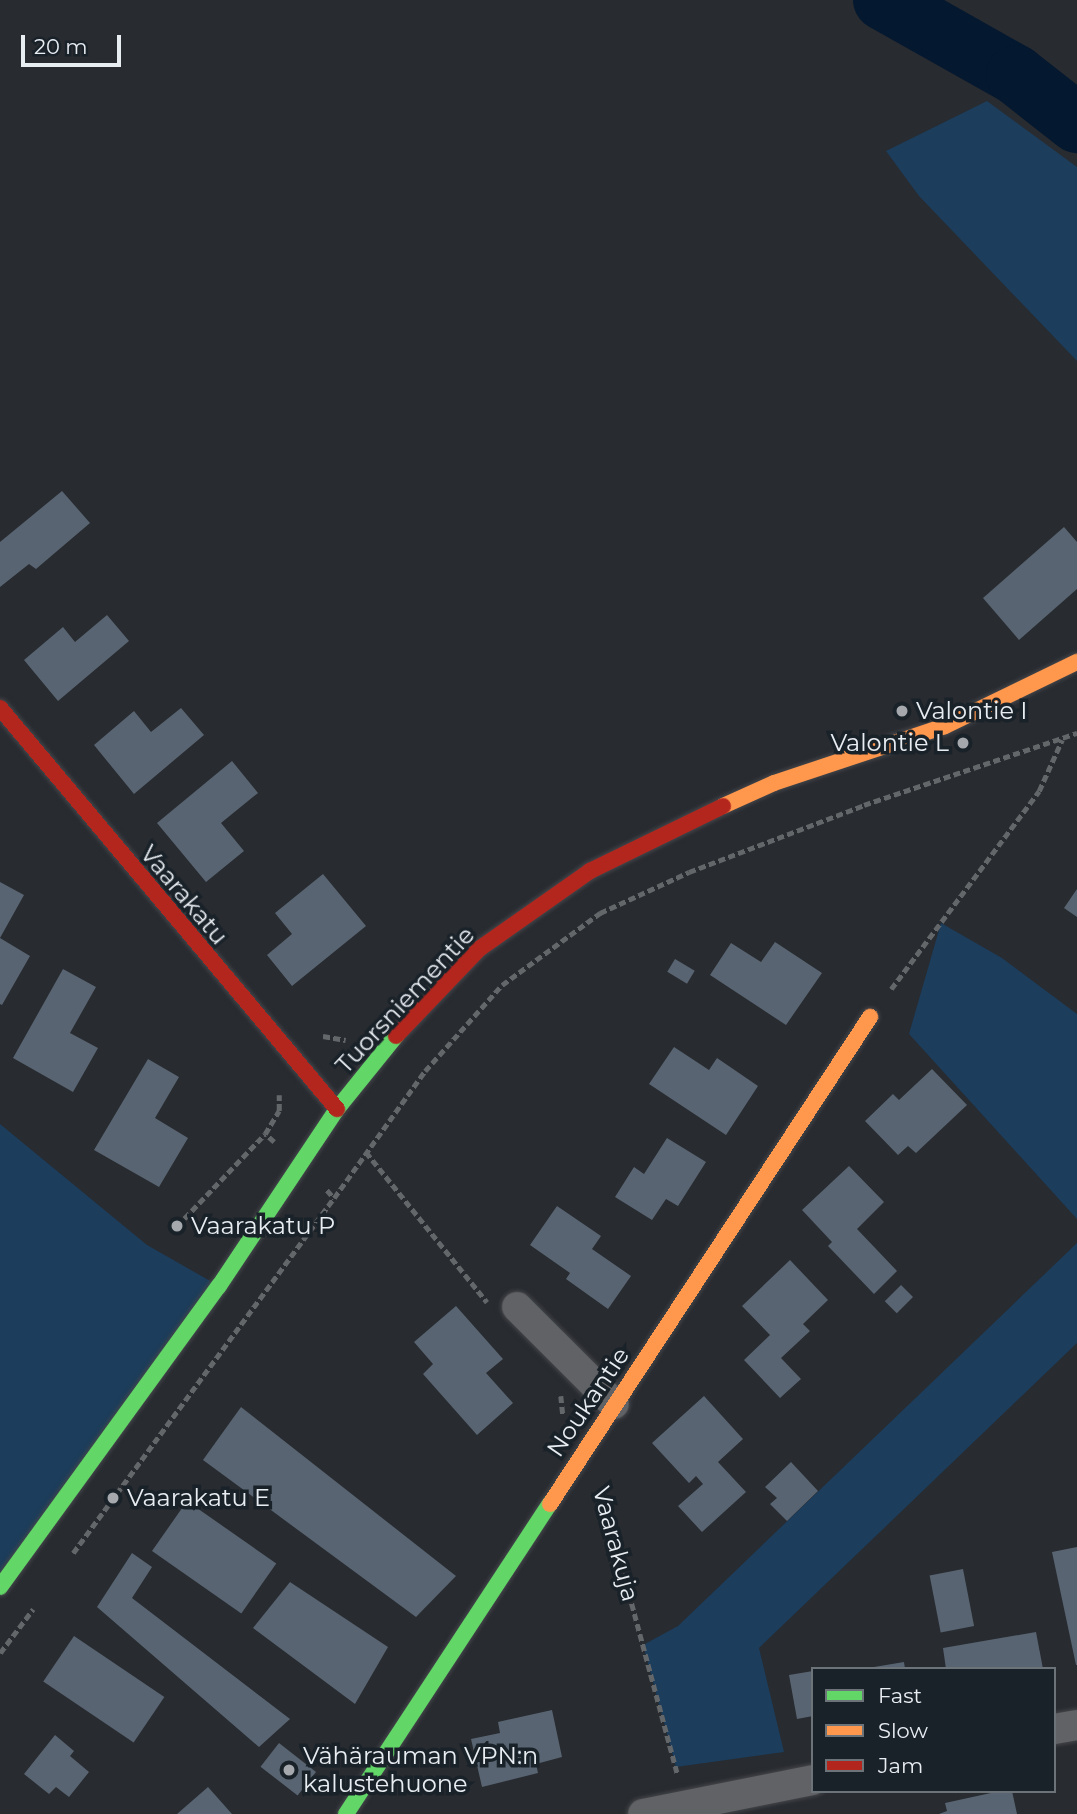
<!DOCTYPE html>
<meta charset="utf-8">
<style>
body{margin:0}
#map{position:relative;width:1077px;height:1814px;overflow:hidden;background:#282b30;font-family:Montserrat,sans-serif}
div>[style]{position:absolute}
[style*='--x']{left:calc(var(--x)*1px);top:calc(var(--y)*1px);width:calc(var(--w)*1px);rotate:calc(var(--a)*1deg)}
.green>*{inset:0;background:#1c3d5b}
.river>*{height:60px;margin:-30px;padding:0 30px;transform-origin:30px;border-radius:30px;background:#04182f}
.building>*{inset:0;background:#586471;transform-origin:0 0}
.path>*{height:4.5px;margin-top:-2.25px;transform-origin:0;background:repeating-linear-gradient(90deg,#64676a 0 7px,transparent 0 10.5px)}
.roads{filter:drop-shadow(0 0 2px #44464a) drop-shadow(0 0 2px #44464a)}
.street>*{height:30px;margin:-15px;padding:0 15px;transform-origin:15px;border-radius:15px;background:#616265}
.fast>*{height:16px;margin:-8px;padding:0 8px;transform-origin:8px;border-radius:8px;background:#63d668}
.slow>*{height:16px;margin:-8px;padding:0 8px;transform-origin:8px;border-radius:8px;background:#ff974d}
.jam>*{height:16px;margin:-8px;padding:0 8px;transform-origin:8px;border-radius:8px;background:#b3261e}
.dots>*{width:19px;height:19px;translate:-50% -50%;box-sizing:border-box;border:4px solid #1a2229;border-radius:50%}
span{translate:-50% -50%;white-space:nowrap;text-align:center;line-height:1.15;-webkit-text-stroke:7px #1a2229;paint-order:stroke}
.poi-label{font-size:24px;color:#e8edf2}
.left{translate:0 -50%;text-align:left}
.right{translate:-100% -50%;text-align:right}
.street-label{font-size:24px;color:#e8edf2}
.legend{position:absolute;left:811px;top:1667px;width:245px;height:126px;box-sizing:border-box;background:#1a2229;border:2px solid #6c7379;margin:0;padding:9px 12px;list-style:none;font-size:21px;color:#e8edf2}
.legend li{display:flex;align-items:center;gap:14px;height:35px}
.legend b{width:35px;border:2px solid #6c7379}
.scale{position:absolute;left:21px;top:35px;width:100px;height:32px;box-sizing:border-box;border:4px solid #e8edf2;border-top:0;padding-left:9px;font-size:21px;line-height:24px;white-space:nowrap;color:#e8edf2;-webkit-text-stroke:5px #1a2229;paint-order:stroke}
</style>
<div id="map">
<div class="green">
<div style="clip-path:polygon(987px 101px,1077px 167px,1077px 361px,919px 196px,886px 151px)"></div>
<div style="clip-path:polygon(941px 923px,1002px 958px,1077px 1014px,1077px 1219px,909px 1034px)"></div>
<div style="clip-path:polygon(0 1124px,147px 1245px,219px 1286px,0 1573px)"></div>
<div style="clip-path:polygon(1077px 1243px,1077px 1343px,759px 1648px,784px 1752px,676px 1767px,643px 1645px,678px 1626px)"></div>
</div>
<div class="river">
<div style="--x:883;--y:0;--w:153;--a:29.4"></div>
<div style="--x:1016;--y:75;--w:78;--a:38.2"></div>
</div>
<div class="building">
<div style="clip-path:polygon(62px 491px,90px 523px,36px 569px,29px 564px,0 587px,0 542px)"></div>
<div style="clip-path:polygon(1064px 527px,1077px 542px,1077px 589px,1019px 640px,983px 598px)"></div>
<div style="clip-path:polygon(107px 615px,129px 641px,58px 701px,24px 660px,63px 627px,75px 642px)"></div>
<div style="clip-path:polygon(181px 708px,204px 735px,134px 794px,94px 745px,134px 711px,151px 732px)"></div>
<div style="clip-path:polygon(232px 761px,258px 793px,221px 823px,244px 851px,206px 882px,157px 823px)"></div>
<div style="clip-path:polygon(323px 874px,366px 926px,292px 986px,267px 955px,292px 934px,275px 913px)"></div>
<div style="clip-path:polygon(0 882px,24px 895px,0 938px,30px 956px,2px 1005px,0 1004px)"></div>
<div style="clip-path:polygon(1077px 889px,1077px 917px,1064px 908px)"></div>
<div style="clip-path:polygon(775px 942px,822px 973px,786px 1025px,710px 975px,731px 943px,761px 962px)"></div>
<div style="left:675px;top:959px;width:23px;height:15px;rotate:31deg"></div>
<div style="clip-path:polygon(63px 969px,96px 987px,70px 1033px,98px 1048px,73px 1092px,13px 1058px)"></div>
<div style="clip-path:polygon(674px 1047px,709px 1070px,717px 1058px,758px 1086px,726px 1135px,649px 1084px)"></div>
<div style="clip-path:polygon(148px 1059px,179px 1077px,155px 1118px,188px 1138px,159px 1187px,94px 1150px)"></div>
<div style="clip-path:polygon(932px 1069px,967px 1105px,916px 1153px,908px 1146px,898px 1155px,865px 1121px,893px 1094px,899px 1100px)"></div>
<div style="clip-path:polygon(667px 1138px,706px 1162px,678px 1206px,666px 1199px,652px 1220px,615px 1197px,634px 1167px,644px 1174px)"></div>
<div style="clip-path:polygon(849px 1166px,884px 1202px,857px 1229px,897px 1271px,874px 1294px,828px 1246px,832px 1242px,802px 1210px)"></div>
<div style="clip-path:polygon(557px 1206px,601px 1236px,592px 1249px,631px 1276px,608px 1309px,566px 1279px,570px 1273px,530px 1245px)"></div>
<div style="clip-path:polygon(790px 1260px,828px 1300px,803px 1324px,810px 1331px,781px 1358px,801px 1379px,780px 1398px,744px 1360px,770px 1335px,742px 1306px)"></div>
<div style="left:901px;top:1285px;width:17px;height:23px;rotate:45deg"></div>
<div style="clip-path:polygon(456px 1306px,503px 1359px,486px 1373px,513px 1403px,477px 1435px,423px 1374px,433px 1364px,414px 1342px)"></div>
<div style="clip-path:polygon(704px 1396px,743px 1439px,718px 1462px,746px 1492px,702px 1532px,678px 1506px,703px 1484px,696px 1476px,689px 1483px,652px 1443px)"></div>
<div style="clip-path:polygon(241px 1407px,456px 1576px,416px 1617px,203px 1460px)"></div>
<div style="clip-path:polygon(791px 1462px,818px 1491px,787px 1521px,770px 1504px,777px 1498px,765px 1487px)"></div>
<div style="left:187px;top:1501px;width:109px;height:61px;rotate:35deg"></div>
<div style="clip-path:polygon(1077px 1547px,1077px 1665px,1076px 1665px,1052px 1552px)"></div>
<div style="clip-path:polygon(132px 1553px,152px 1567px,132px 1598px,290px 1719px,259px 1747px,97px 1607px)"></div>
<div style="left:963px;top:1569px;width:58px;height:34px;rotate:79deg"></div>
<div style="clip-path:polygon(290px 1582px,388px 1647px,355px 1704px,253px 1628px)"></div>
<div style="clip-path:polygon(1036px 1632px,1043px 1669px,946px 1669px,943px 1648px)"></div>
<div style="left:74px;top:1636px;width:109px;height:55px;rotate:34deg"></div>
<div style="clip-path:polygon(904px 1662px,905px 1669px,874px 1669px,874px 1667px)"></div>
<div style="clip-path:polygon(813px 1671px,813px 1716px,797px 1719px,789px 1675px)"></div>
<div style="clip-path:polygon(552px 1710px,562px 1757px,536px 1764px,538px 1773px,482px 1787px,471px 1739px,500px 1733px,498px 1722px)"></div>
<div style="clip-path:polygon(55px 1735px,74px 1751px,70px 1756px,89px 1772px,69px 1797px,56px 1787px,49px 1794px,24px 1774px)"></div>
<div style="left:279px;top:1743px;width:47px;height:30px;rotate:38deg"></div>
<div style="clip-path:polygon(208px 1787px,232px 1814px,177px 1814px)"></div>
<div style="clip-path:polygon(1000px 1791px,1012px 1791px,1017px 1814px,939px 1814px,947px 1811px,945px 1803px)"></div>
</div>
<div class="path">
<div style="--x:891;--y:989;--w:247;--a:-53.2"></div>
<div style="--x:1039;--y:791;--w:56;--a:-65.7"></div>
<div style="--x:323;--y:1036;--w:23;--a:10"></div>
<div style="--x:274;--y:1142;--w:12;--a:-138"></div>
<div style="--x:265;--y:1134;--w:27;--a:-59"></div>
<div style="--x:279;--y:1111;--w:16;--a:-90"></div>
<div style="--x:366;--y:1152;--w:193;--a:51.1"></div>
<div style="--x:327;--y:1190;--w:11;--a:49"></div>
<div style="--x:334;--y:1198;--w:156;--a:-54.4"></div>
<div style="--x:425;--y:1071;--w:115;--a:-48.2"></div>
<div style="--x:502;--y:985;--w:122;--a:-36.3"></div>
<div style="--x:600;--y:913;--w:98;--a:-24.7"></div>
<div style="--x:689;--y:872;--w:187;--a:-20.9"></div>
<div style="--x:864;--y:805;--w:225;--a:-18.7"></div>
<div style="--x:177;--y:1226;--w:127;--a:-46.3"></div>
<div style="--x:561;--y:1396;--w:20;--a:84"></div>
<div style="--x:602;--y:1492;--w:293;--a:75"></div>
<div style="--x:73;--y:1553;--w:441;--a:-53.7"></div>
<div style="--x:0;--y:1653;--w:55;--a:-53.1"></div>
</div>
<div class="roads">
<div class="street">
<div style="--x:517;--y:1307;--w:137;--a:45"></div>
<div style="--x:1054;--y:1729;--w:23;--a:-10"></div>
<div style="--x:643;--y:1814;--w:173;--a:-11.3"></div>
</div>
<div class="fast">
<div style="--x:0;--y:1587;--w:372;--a:-54"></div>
<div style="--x:219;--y:1286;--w:213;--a:-56.3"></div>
<div style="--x:337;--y:1109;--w:94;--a:-51.1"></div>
<div style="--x:346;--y:1814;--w:371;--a:-56.7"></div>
</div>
<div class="slow">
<div style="--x:723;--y:806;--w:56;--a:-24.3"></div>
<div style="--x:774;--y:783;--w:180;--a:-18.4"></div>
<div style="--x:945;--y:726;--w:147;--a:-25.9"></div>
<div style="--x:550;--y:1504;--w:583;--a:-56.69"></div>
</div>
<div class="jam">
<div style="--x:0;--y:708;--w:524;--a:49.96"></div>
<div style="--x:396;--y:1036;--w:120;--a:-46.3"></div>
<div style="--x:479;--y:949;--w:136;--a:-35.1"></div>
<div style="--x:590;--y:871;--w:148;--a:-26"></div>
</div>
</div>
<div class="dots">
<div style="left:902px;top:711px;background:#a5a9ae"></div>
<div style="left:963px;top:743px;background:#a5a9ae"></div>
<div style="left:177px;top:1226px;background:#a5a9ae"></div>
<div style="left:113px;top:1498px;background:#a5a9ae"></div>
<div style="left:289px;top:1770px;background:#a5a9ae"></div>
</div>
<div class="poi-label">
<span class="left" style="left:916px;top:711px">Valontie I</span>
<span class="right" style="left:949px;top:743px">Valontie L</span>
<span class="left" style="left:191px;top:1226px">Vaarakatu P</span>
<span class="left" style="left:127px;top:1498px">Vaarakatu E</span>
<span class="left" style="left:303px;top:1770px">Vähärauman VPN:n<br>kalustehuone</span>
</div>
<div class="street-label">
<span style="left:184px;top:895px;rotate:50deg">Vaarakatu</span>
<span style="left:405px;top:1000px;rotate:-47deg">Tuorsniementie</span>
<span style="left:588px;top:1402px;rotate:-56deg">Noukantie</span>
<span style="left:616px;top:1544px;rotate:75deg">Vaarakuja</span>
</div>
<ul class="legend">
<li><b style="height:9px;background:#63d668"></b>Fast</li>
<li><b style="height:9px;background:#ff974d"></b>Slow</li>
<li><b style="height:9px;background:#b3261e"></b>Jam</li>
</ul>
<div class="scale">20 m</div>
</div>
